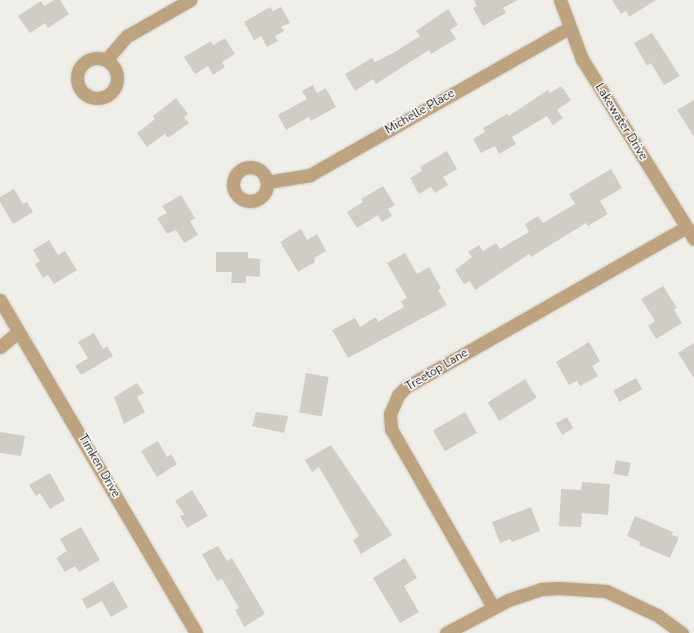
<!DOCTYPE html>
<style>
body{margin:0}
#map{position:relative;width:694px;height:633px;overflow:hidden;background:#f0eee8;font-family:"Nunito Sans",sans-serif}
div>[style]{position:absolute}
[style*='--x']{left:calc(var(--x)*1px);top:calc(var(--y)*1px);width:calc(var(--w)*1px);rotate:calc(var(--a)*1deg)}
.building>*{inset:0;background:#d0cdc7;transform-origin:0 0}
.roads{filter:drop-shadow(0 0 1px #cdcbc5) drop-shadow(0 0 1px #cdcbc5)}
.minor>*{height:13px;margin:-6.5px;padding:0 6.5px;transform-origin:6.5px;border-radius:6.5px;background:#bda380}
.minor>.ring{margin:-6.5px;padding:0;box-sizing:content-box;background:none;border:13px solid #bda380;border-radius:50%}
span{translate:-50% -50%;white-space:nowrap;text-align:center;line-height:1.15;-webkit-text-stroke:3px #fff;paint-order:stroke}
.street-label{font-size:12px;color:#131210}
</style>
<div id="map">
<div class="building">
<div style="clip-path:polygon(54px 0,60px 0,69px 14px,48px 28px,45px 23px,30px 33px,18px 16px,41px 1px,44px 6px)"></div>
<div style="clip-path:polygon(474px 0,518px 0,503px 8px,506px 13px,483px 26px,473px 8px,477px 6px)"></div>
<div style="clip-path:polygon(612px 0,656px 0,629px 17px,626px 11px,621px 14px)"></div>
<div style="clip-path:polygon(270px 7px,273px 11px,281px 7px,290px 23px,281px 27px,284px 31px,275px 36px,278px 41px,267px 47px,261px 36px,254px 40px,244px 22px)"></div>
<div style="clip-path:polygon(448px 9px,458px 25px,450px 30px,456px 39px,431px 54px,429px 50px,376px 84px,373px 79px,355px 91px,345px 74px,372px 58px,375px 62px,393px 53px,420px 36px,416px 31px)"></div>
<div style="clip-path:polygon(652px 33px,680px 76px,664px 85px,651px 63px,647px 66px,634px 43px)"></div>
<div style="clip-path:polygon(225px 38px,235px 54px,222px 62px,225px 67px,213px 75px,208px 66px,195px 74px,184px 57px,211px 41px,213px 45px)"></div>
<div style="clip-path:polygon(313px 85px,317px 93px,326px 88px,336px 107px,311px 121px,309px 117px,286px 130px,278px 115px,307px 99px,302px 91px)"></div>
<div style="clip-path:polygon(561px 86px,571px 100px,557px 110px,563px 118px,553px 125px,547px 116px,512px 137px,516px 144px,499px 154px,495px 146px,481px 153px,473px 139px,485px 132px,483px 128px,507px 114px,509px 116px,548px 90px,550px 93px)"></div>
<div style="clip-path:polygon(176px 98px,188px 114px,184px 117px,189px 123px,168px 138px,165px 134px,147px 147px,137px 133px,155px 119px,153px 116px)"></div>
<div style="clip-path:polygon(694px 100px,694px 137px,677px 110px)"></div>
<div style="clip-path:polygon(447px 151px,457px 169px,443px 177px,448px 185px,435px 193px,431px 187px,419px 194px,410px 178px,422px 171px,420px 167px)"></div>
<div style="clip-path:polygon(611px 169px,622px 188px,600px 201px,608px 214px,588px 226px,586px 223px,531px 257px,529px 254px,475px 290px,470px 281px,464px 284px,455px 270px,472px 257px,468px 252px,479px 245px,483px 251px,496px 243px,500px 249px,529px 232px,525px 224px,538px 216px,543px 223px,575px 204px,569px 194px)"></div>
<div style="clip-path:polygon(383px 186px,395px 205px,388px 209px,392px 216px,382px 222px,378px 215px,357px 228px,347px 212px,363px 202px,361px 199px)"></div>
<div style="clip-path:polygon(14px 189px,23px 204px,27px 202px,33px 212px,13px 224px,0 202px,0 197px)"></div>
<div style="clip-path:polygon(181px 195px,195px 218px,190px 221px,198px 235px,184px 243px,176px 230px,167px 234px,157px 218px,167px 213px,162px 206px)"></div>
<div style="clip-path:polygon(301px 229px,307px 240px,317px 234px,326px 251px,314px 258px,315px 262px,298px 272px,280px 242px)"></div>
<div style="clip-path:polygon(49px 240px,58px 255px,65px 251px,77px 270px,54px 284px,48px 275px,43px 278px,35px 264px,40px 261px,33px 250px)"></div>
<div style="clip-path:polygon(216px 252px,248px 252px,248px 258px,260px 259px,260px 277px,246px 276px,246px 283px,231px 283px,232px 272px,216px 272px)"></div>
<div style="clip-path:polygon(405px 253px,417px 274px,429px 267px,441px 288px,438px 290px,447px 305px,348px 358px,332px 330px,355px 318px,360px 327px,376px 317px,378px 322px,404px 307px,401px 301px,407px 298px,387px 263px)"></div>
<div style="clip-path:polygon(663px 286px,677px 308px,674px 310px,682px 323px,656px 339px,648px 326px,655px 321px,641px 299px)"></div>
<div style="clip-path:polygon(94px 333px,103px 349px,107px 346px,113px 356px,81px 375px,75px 366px,88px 358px,78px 342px)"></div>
<div style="clip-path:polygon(589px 342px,600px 361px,592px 366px,598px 376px,580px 386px,577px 381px,569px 385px,556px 362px)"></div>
<div style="clip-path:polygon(694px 343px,694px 378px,678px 353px)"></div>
<div style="left:306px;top:373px;width:23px;height:40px;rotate:10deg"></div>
<div style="left:636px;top:378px;width:13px;height:26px;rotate:61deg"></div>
<div style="left:525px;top:379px;width:22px;height:44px;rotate:58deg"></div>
<div style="clip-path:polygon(137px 383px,144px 393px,137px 397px,145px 412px,124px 424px,114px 397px)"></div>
<div style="clip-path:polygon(256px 412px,288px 416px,284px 433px,252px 426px)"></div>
<div style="left:465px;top:412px;width:24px;height:37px;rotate:60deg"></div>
<div style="left:567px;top:417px;width:13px;height:13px;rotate:61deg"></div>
<div style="clip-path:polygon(0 432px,25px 436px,21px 456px,0 453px)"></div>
<div style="clip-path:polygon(158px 441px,167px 457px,171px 454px,177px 464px,157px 477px,141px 451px)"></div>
<div style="clip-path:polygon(331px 445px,392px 535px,361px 554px,353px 540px,359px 536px,336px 496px,319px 467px,312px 472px,305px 460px)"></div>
<div style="left:616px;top:460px;width:15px;height:14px;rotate:11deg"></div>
<div style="clip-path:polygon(50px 473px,65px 500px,50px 509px,40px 493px,36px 496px,29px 485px)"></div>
<div style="clip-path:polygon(582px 482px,610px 484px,608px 515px,582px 513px,581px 527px,559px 526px,561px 489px,581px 490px)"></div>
<div style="clip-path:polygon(192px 490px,208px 516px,187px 528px,180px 516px,184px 514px,175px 501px)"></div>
<div style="clip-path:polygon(531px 507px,540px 531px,512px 542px,510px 539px,500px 543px,492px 522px)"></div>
<div style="clip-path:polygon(635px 516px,673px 532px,672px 535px,679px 537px,670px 558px,639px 545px,640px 542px,627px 536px)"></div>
<div style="clip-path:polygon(81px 527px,100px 560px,79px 572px,75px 566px,65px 572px,56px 558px,67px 551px,60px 539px)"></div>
<div style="clip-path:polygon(218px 546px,227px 561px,232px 558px,265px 614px,244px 627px,235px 610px,239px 608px,222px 579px,217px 581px,202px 554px)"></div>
<div style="clip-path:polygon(405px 558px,417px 578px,404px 586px,419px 612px,400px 623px,373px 578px)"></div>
<div style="clip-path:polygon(113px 581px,128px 607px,111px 617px,102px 601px,87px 609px,82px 599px)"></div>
</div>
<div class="roads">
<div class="minor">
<div style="--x:560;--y:0;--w:63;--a:69.6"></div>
<div style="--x:582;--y:59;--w:212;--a:58.1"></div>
<div class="ring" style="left:77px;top:58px;width:27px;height:27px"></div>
<div style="--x:106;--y:60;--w:32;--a:-49"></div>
<div style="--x:127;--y:36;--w:73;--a:-29.7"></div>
<div class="ring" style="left:233px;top:167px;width:21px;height:21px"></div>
<div style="--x:267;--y:182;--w:44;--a:-9.2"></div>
<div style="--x:310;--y:175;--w:298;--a:-29.6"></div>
<div style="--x:0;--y:300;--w:386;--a:59.5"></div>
<div style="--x:0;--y:347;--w:23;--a:-40"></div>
<div style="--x:493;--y:607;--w:205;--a:-119.8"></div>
<div style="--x:391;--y:429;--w:15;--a:-94"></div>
<div style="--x:390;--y:414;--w:21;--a:-67"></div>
<div style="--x:398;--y:395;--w:11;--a:-45"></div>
<div style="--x:406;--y:387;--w:322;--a:-29.7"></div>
<div style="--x:446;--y:633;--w:70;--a:-28"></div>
<div style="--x:508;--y:600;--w:35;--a:-18"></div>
<div style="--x:541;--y:589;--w:18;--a:-3"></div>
<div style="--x:559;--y:588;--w:47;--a:3.7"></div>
<div style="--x:606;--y:591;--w:56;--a:25.2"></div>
<div style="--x:657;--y:615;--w:31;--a:36"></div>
</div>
</div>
<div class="street-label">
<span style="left:420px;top:112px;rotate:-30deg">Michelle Place</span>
<span style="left:621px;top:122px;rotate:58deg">Lakewater Drive</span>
<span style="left:437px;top:370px;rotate:-31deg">Treetop Lane</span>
<span style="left:99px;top:466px;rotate:60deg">Timken Drive</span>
</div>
</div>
